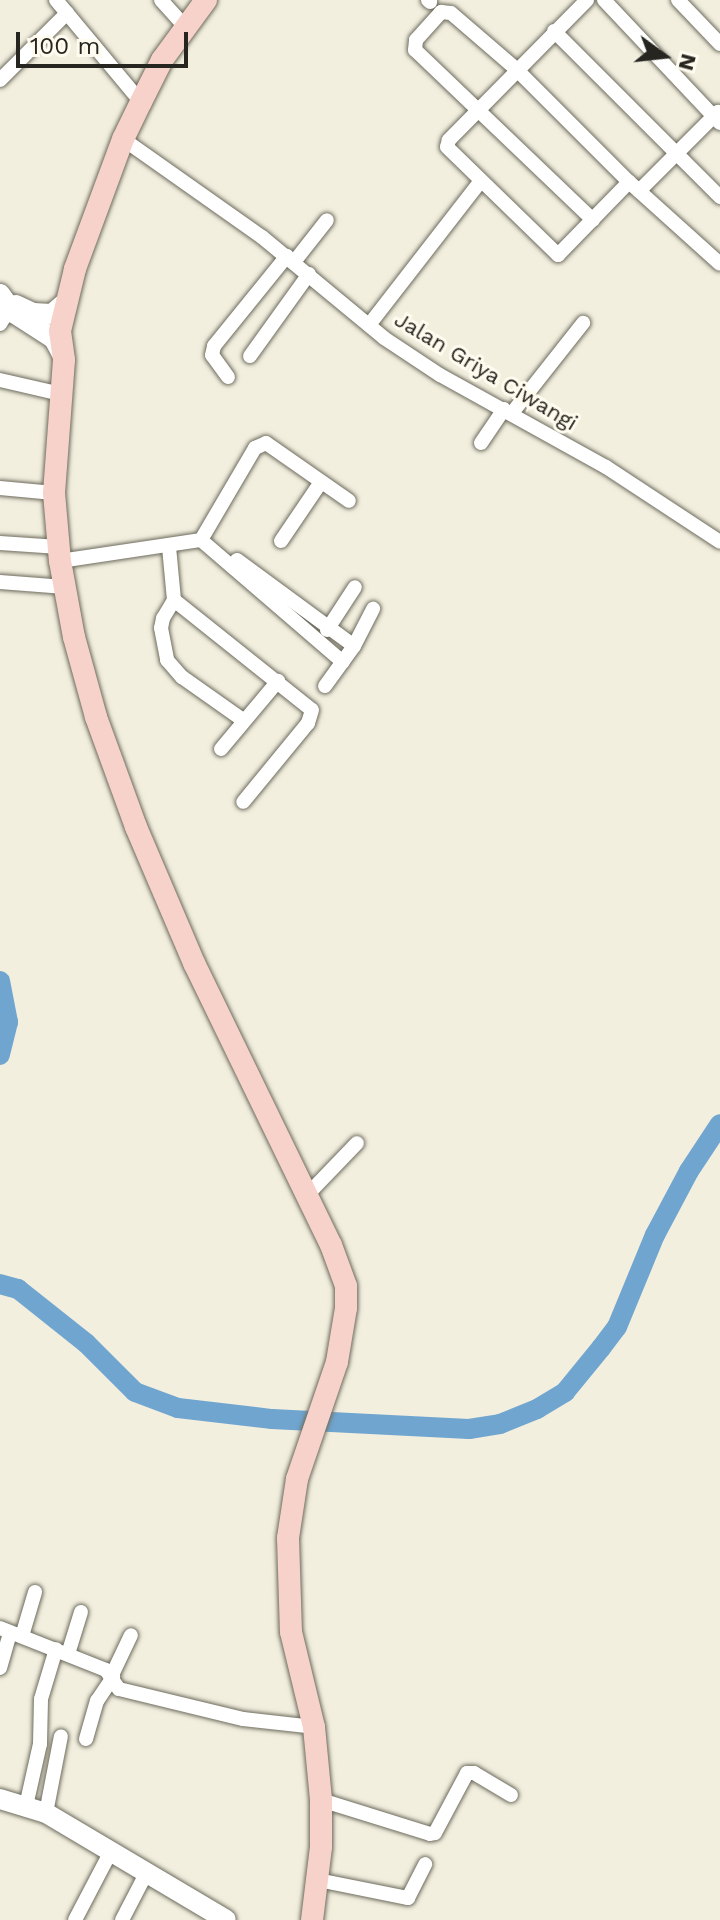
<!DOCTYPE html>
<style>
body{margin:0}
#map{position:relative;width:720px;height:1920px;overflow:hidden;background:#f2efdf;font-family:"Work Sans",sans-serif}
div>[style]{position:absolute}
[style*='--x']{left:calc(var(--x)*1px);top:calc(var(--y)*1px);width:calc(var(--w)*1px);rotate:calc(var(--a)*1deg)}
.river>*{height:20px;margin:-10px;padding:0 10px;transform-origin:10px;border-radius:10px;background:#70a5cf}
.roads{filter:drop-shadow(0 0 2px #6d6b5d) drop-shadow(0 0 2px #6d6b5d)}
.street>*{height:14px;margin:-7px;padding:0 7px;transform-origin:7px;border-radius:7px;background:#fff}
.secondary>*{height:20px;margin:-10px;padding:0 10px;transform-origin:10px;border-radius:10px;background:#fff}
.primary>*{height:22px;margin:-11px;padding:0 11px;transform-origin:11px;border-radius:11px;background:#f7d2ca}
span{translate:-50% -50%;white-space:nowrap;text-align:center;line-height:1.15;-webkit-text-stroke:6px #fffcef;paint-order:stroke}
.street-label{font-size:22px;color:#26251f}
.north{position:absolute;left:624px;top:16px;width:80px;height:80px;-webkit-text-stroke:6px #fffcef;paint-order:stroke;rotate:105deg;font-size:22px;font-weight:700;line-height:32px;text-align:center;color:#26251f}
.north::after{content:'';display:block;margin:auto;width:28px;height:36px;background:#26251f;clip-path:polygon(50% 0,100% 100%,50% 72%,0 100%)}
.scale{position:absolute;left:16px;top:32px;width:172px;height:36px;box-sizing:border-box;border:4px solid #26251f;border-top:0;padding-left:10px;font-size:24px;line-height:28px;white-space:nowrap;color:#26251f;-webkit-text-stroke:6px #fffcef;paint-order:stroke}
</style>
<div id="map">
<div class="river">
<div style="--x:0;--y:981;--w:42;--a:79"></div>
<div style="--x:8;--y:1022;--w:34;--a:104"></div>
<div style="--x:0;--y:1284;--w:19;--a:16"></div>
<div style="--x:18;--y:1289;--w:87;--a:38.5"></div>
<div style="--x:86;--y:1343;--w:69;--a:45"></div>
<div style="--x:135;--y:1392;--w:46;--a:20.4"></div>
<div style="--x:178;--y:1408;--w:95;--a:6.7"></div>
<div style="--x:272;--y:1419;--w:197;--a:2.9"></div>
<div style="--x:469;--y:1429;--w:31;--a:-9"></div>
<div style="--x:500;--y:1424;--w:40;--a:-22"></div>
<div style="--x:537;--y:1409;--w:33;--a:-31"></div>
<div style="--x:565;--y:1392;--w:57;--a:-50.7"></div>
<div style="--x:601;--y:1348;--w:26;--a:-53"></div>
<div style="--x:617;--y:1327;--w:100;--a:-67.6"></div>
<div style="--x:655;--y:1235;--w:72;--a:-62"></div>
<div style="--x:689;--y:1171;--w:56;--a:-56.6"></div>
</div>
<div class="roads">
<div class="street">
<div style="--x:56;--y:0;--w:133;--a:50.2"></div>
<div style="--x:161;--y:0;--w:38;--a:48"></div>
<div style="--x:428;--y:0;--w:3;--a:45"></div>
<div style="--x:587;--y:0;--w:197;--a:134.6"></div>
<div style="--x:449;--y:140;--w:7;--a:106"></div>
<div style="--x:447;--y:147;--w:155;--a:44.2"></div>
<div style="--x:558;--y:255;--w:102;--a:-45.8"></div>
<div style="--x:604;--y:0;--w:169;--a:46.7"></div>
<div style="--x:678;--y:0;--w:61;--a:46.3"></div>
<div style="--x:554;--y:31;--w:235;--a:45"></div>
<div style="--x:0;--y:80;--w:95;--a:-45"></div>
<div style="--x:123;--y:139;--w:170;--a:35.2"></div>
<div style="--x:262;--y:237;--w:158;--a:39.6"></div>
<div style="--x:384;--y:338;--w:67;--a:33.5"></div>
<div style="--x:440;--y:375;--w:190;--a:29"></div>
<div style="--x:606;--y:467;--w:136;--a:33.3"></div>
<div style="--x:639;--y:191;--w:112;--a:-45"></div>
<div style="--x:593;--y:220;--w:246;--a:-136.3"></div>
<div style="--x:415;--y:50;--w:10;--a:-84"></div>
<div style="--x:416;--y:40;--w:38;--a:-48"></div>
<div style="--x:441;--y:12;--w:10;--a:6"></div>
<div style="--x:451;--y:13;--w:86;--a:40.7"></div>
<div style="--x:516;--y:69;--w:160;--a:45"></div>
<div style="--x:629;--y:182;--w:122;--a:42"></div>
<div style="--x:294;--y:262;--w:53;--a:-51.8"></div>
<div style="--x:0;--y:324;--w:25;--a:-58"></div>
<div style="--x:369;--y:325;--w:181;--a:-52.2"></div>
<div style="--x:250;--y:356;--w:101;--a:-54.3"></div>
<div style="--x:228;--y:377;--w:27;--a:-126"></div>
<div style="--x:212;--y:355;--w:9;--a:-77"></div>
<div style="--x:214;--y:346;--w:116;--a:-51"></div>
<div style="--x:0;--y:380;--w:63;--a:12.9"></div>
<div style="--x:512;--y:413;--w:115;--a:-51.7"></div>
<div style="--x:481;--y:443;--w:41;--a:-55.9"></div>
<div style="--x:0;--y:488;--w:54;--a:5.3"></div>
<div style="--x:201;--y:540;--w:187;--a:40.7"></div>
<div style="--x:281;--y:541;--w:71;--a:-55.9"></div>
<div style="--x:0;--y:543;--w:59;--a:3.9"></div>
<div style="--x:169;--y:547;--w:53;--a:84.6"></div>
<div style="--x:174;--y:600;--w:176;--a:38.6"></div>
<div style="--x:312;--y:710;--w:14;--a:107"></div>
<div style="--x:308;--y:723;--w:102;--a:129.4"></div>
<div style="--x:237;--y:560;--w:145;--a:36.3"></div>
<div style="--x:60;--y:561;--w:143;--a:-8.5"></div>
<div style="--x:201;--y:540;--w:107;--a:-59.6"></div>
<div style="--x:255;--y:448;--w:12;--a:-24"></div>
<div style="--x:266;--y:443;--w:101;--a:34.9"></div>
<div style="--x:0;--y:582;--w:65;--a:4.4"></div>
<div style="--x:174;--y:600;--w:21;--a:121"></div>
<div style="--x:163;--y:618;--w:10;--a:101"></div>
<div style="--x:161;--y:628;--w:33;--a:79"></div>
<div style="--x:167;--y:660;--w:23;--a:49"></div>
<div style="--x:182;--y:677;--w:75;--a:35.2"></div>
<div style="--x:327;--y:630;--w:51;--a:-56.9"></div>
<div style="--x:325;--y:686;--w:49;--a:-54.1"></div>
<div style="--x:354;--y:646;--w:42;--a:-62.8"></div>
<div style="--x:221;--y:749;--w:89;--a:-50"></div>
<div style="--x:307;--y:1195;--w:72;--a:-46.1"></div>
<div style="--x:0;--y:1628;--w:114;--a:21.6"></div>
<div style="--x:106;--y:1670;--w:23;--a:56"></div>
<div style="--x:119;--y:1689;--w:128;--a:13.6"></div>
<div style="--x:243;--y:1719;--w:71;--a:6.4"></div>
<div style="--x:22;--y:1636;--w:46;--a:-73.5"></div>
<div style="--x:68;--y:1654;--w:44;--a:-72.8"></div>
<div style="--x:0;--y:1668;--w:37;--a:-74"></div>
<div style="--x:112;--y:1675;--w:44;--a:-64.6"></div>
<div style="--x:86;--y:1739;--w:40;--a:-74"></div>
<div style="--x:97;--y:1701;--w:29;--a:-56"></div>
<div style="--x:321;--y:1800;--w:114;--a:17.3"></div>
<div style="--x:430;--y:1834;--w:5;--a:-11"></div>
<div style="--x:435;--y:1833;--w:68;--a:-61.9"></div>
<div style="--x:467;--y:1773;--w:7;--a:0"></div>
<div style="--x:474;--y:1773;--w:43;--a:30.7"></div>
<div style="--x:26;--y:1806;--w:64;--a:-77.3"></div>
<div style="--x:40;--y:1744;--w:45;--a:-88.7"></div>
<div style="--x:41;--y:1699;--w:52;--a:-73.3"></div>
<div style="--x:46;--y:1813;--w:78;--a:-79"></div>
<div style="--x:318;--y:1880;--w:92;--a:11.3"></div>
<div style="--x:408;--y:1898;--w:38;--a:-63"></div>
<div style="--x:75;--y:1920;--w:78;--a:-62.4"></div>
<div style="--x:122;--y:1920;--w:54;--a:-62.5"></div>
</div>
<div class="secondary">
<div style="--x:0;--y:294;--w:24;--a:54"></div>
<div style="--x:14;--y:313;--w:48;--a:33"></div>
<div style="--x:54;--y:339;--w:19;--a:62"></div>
<div style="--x:16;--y:305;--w:19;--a:25"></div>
<div style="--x:33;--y:313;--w:19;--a:3"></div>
<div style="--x:52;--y:314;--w:21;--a:-41"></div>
<div style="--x:0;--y:1799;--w:48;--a:16.9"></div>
<div style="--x:46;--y:1813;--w:209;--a:30.7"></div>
</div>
<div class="primary">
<div style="--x:206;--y:0;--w:74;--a:126.3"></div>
<div style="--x:162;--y:60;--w:47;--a:116.6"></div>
<div style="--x:141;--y:102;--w:41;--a:115.9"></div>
<div style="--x:123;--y:139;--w:139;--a:110.3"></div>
<div style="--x:75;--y:269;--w:64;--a:103.6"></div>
<div style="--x:60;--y:331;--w:29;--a:82"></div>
<div style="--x:64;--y:360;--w:133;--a:94.3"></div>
<div style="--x:54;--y:493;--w:68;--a:85"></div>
<div style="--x:60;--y:561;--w:77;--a:79.6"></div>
<div style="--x:74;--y:637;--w:83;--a:74.6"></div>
<div style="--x:96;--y:717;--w:117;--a:70"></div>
<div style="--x:136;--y:827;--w:148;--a:66.9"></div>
<div style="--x:194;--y:963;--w:314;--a:64.1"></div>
<div style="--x:331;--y:1245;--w:44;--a:69.9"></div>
<div style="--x:346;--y:1286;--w:22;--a:90"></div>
<div style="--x:346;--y:1308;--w:55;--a:99.5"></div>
<div style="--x:337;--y:1362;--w:124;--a:108.9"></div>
<div style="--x:297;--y:1479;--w:60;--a:98.7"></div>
<div style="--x:288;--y:1538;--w:94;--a:88.2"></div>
<div style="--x:291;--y:1632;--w:98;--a:76.4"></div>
<div style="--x:314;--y:1727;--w:73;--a:84.5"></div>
<div style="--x:321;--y:1800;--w:47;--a:90"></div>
<div style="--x:321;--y:1847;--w:74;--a:97"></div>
</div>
</div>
<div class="street-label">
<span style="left:486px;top:371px;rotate:31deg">Jalan Griya Ciwangi</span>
</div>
<div class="north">N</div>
<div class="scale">100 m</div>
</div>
